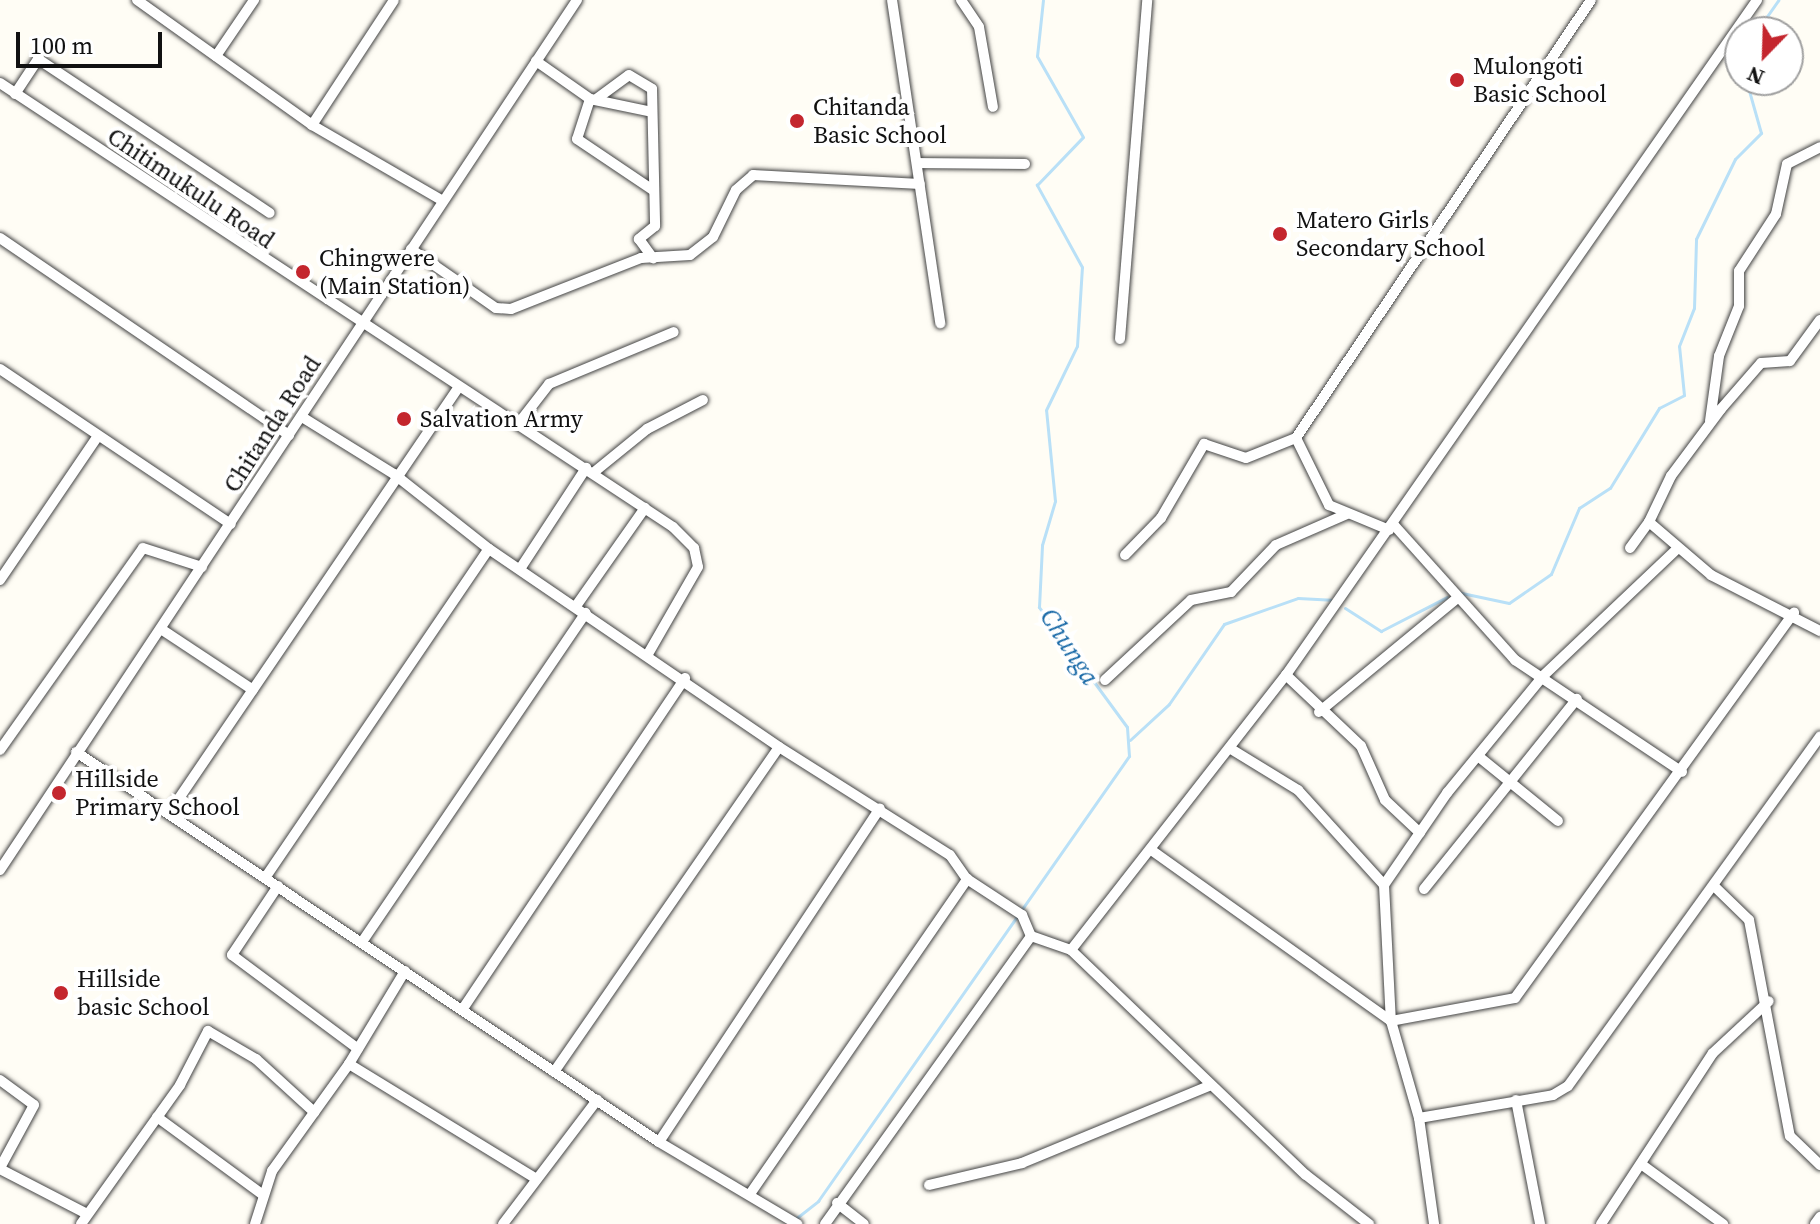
<!DOCTYPE html>
<style>
body{margin:0}
#map{position:relative;width:1820px;height:1224px;overflow:hidden;background:#fffdf5;font-family:"Source Serif 4",serif}
div>[style]{position:absolute}
[style*='--x']{left:calc(var(--x)*1px);top:calc(var(--y)*1px);width:calc(var(--w)*1px);rotate:calc(var(--a)*1deg)}
.stream>*{height:3px;margin:-1.5px;padding:0 1.5px;transform-origin:1.5px;border-radius:1.5px;background:#b9e0f7}
.roads{filter:drop-shadow(0 0 2px #444) drop-shadow(0 0 2px #444)}
.minor>*{height:10px;margin:-5px;padding:0 5px;transform-origin:5px;border-radius:5px;background:#fff}
.dots>*{width:22px;height:22px;translate:-50% -50%;box-sizing:border-box;border:4px solid #fff;border-radius:50%}
span{translate:-50% -50%;white-space:nowrap;text-align:center;line-height:1.15;-webkit-text-stroke:8px #fff;paint-order:stroke}
.poi-label{font-size:24px;color:#111}
.left{translate:0 -50%;text-align:left}
.street-label{font-size:24px;color:#111}
.water-label{font-size:26px;color:#1768a6;font-style:italic}
.north{position:absolute;left:1724px;top:16px;width:80px;height:80px;box-sizing:border-box;background:#fff;border:2px solid #a0a0a0;border-radius:50%;rotate:203deg;font-size:22px;font-weight:700;line-height:32px;text-align:center;color:#111}
.north::after{content:'';display:block;margin:auto;width:28px;height:36px;background:#c4262e;clip-path:polygon(50% 0,100% 100%,50% 72%,0 100%)}
.scale{position:absolute;left:16px;top:32px;width:146px;height:36px;box-sizing:border-box;border:4px solid #111;border-top:0;padding-left:10px;font-size:24px;line-height:28px;white-space:nowrap;color:#111;-webkit-text-stroke:6px #fff;paint-order:stroke}
</style>
<div id="map">
<div class="stream">
<div style="--x:1756;--y:32;--w:39;--a:-55"></div>
<div style="--x:1457;--y:592;--w:53;--a:11.9"></div>
<div style="--x:1509;--y:603;--w:51;--a:-34.6"></div>
<div style="--x:1551;--y:574;--w:72;--a:-67"></div>
<div style="--x:1579;--y:508;--w:37;--a:-33"></div>
<div style="--x:1610;--y:488;--w:94;--a:-58.5"></div>
<div style="--x:1659;--y:408;--w:28;--a:-27"></div>
<div style="--x:1684;--y:395;--w:49;--a:-95.8"></div>
<div style="--x:1679;--y:346;--w:41;--a:-68.5"></div>
<div style="--x:1694;--y:308;--w:69;--a:-88.3"></div>
<div style="--x:1696;--y:239;--w:89;--a:-64"></div>
<div style="--x:1735;--y:159;--w:37;--a:-45"></div>
<div style="--x:1761;--y:133;--w:55;--a:-105.8"></div>
<div style="--x:1345;--y:608;--w:43;--a:32.6"></div>
<div style="--x:1381;--y:631;--w:74;--a:-27.3"></div>
<div style="--x:1130;--y:740;--w:53;--a:-42.7"></div>
<div style="--x:1169;--y:704;--w:97;--a:-55.5"></div>
<div style="--x:1224;--y:624;--w:78;--a:-19.4"></div>
<div style="--x:1298;--y:598;--w:33;--a:3"></div>
<div style="--x:794;--y:1220;--w:31;--a:-38"></div>
<div style="--x:818;--y:1201;--w:543;--a:-55.05"></div>
<div style="--x:1129;--y:756;--w:29;--a:-94"></div>
<div style="--x:1127;--y:727;--w:149;--a:-126.3"></div>
<div style="--x:1039;--y:607;--w:62;--a:-87.2"></div>
<div style="--x:1042;--y:545;--w:46;--a:-73.5"></div>
<div style="--x:1055;--y:501;--w:91;--a:-95.6"></div>
<div style="--x:1046;--y:410;--w:71;--a:-64.2"></div>
<div style="--x:1077;--y:346;--w:79;--a:-86.4"></div>
<div style="--x:1082;--y:267;--w:94;--a:-118.8"></div>
<div style="--x:1037;--y:185;--w:66;--a:-46.2"></div>
<div style="--x:1083;--y:137;--w:93;--a:-119.6"></div>
<div style="--x:1037;--y:56;--w:56;--a:-83.9"></div>
</div>
<div class="roads">
<div class="minor">
<div style="--x:137;--y:0;--w:215;--a:35.5"></div>
<div style="--x:312;--y:125;--w:151;--a:30.1"></div>
<div style="--x:892;--y:0;--w:327;--a:81.5"></div>
<div style="--x:961;--y:0;--w:32;--a:56"></div>
<div style="--x:979;--y:27;--w:81;--a:80.1"></div>
<div style="--x:216;--y:56;--w:68;--a:-55.8"></div>
<div style="--x:536;--y:61;--w:66;--a:35.1"></div>
<div style="--x:590;--y:99;--w:63;--a:11.8"></div>
<div style="--x:0;--y:83;--w:806;--a:33.41"></div>
<div style="--x:673;--y:527;--w:30;--a:45"></div>
<div style="--x:694;--y:548;--w:19;--a:78"></div>
<div style="--x:698;--y:567;--w:100;--a:119.9"></div>
<div style="--x:15;--y:94;--w:42;--a:-56.7"></div>
<div style="--x:38;--y:59;--w:278;--a:33.6"></div>
<div style="--x:590;--y:99;--w:42;--a:108"></div>
<div style="--x:577;--y:139;--w:92;--a:33.9"></div>
<div style="--x:595;--y:100;--w:42;--a:-36.3"></div>
<div style="--x:629;--y:75;--w:27;--a:31"></div>
<div style="--x:652;--y:89;--w:137;--a:88.7"></div>
<div style="--x:655;--y:226;--w:21;--a:141"></div>
<div style="--x:639;--y:239;--w:24;--a:54"></div>
<div style="--x:312;--y:125;--w:149;--a:-56.7"></div>
<div style="--x:917;--y:163;--w:108;--a:0.5"></div>
<div style="--x:0;--y:238;--w:350;--a:34.3"></div>
<div style="--x:411;--y:249;--w:103;--a:34.8"></div>
<div style="--x:496;--y:308;--w:15;--a:4"></div>
<div style="--x:511;--y:309;--w:140;--a:-21.4"></div>
<div style="--x:641;--y:258;--w:49;--a:-3.5"></div>
<div style="--x:690;--y:255;--w:29;--a:-38"></div>
<div style="--x:713;--y:237;--w:52;--a:-63.9"></div>
<div style="--x:736;--y:190;--w:23;--a:-41"></div>
<div style="--x:753;--y:175;--w:167;--a:3.1"></div>
<div style="--x:1820;--y:320;--w:51;--a:126.2"></div>
<div style="--x:1790;--y:361;--w:29;--a:176"></div>
<div style="--x:1761;--y:363;--w:61;--a:131"></div>
<div style="--x:1721;--y:409;--w:84;--a:126.7"></div>
<div style="--x:1671;--y:476;--w:51;--a:115.6"></div>
<div style="--x:1649;--y:522;--w:82;--a:40.5"></div>
<div style="--x:1711;--y:575;--w:123;--a:27.2"></div>
<div style="--x:1120;--y:339;--w:340;--a:-85.4"></div>
<div style="--x:0;--y:369;--w:278;--a:33.9"></div>
<div style="--x:302;--y:417;--w:108;--a:31.8"></div>
<div style="--x:394;--y:474;--w:121;--a:38.3"></div>
<div style="--x:489;--y:549;--w:351;--a:34.3"></div>
<div style="--x:779;--y:747;--w:202;--a:32.3"></div>
<div style="--x:950;--y:855;--w:29;--a:55"></div>
<div style="--x:967;--y:879;--w:66;--a:33.2"></div>
<div style="--x:1022;--y:915;--w:23;--a:67"></div>
<div style="--x:1710;--y:421;--w:66;--a:-82.1"></div>
<div style="--x:1719;--y:356;--w:54;--a:-68.2"></div>
<div style="--x:1739;--y:306;--w:35;--a:-90"></div>
<div style="--x:1739;--y:271;--w:68;--a:-57"></div>
<div style="--x:1776;--y:214;--w:51;--a:-77.6"></div>
<div style="--x:1787;--y:164;--w:37;--a:-27"></div>
<div style="--x:518;--y:424;--w:51;--a:-52.2"></div>
<div style="--x:549;--y:384;--w:135;--a:-22.6"></div>
<div style="--x:1296;--y:438;--w:75;--a:63.8"></div>
<div style="--x:1329;--y:505;--w:65;--a:22.6"></div>
<div style="--x:593;--y:473;--w:70;--a:-39.2"></div>
<div style="--x:647;--y:429;--w:63;--a:-27.4"></div>
<div style="--x:1393;--y:524;--w:183;--a:48.1"></div>
<div style="--x:1515;--y:660;--w:201;--a:33.8"></div>
<div style="--x:1630;--y:548;--w:32;--a:-54"></div>
<div style="--x:1125;--y:555;--w:52;--a:-45.8"></div>
<div style="--x:1161;--y:518;--w:86;--a:-59.8"></div>
<div style="--x:1204;--y:444;--w:44;--a:18.4"></div>
<div style="--x:1246;--y:458;--w:54;--a:-21.8"></div>
<div style="--x:1296;--y:438;--w:528;--a:-56.04"></div>
<div style="--x:520;--y:569;--w:121;--a:-56.8"></div>
<div style="--x:0;--y:580;--w:174;--a:-55.8"></div>
<div style="--x:576;--y:606;--w:120;--a:-54.9"></div>
<div style="--x:161;--y:629;--w:110;--a:33.5"></div>
<div style="--x:1286;--y:675;--w:103;--a:43.4"></div>
<div style="--x:1361;--y:746;--w:59;--a:66"></div>
<div style="--x:1385;--y:800;--w:48;--a:43.3"></div>
<div style="--x:1105;--y:680;--w:117;--a:-42.9"></div>
<div style="--x:1191;--y:600;--w:41;--a:-11.3"></div>
<div style="--x:1231;--y:592;--w:65;--a:-46.2"></div>
<div style="--x:1276;--y:545;--w:77;--a:-23.6"></div>
<div style="--x:1319;--y:712;--w:176;--a:-39.5"></div>
<div style="--x:1231;--y:749;--w:79;--a:31.5"></div>
<div style="--x:1298;--y:790;--w:128;--a:47.8"></div>
<div style="--x:1384;--y:885;--w:136;--a:87.1"></div>
<div style="--x:1391;--y:1021;--w:101;--a:73.9"></div>
<div style="--x:1419;--y:1118;--w:107;--a:81.9"></div>
<div style="--x:0;--y:750;--w:247;--a:-54.7"></div>
<div style="--x:143;--y:548;--w:62;--a:17.9"></div>
<div style="--x:76;--y:752;--w:701;--a:33.78"></div>
<div style="--x:659;--y:1142;--w:161;--a:30.7"></div>
<div style="--x:1478;--y:756;--w:103;--a:39.1"></div>
<div style="--x:169;--y:813;--w:514;--a:-55.78"></div>
<div style="--x:1154;--y:852;--w:291;--a:35.5"></div>
<div style="--x:1391;--y:1021;--w:126;--a:-10.5"></div>
<div style="--x:1515;--y:998;--w:476;--a:-54.1"></div>
<div style="--x:0;--y:870;--w:1044;--a:-56.45"></div>
<div style="--x:265;--y:878;--w:398;--a:-55.8"></div>
<div style="--x:1384;--y:885;--w:112;--a:-55.6"></div>
<div style="--x:1447;--y:793;--w:151;--a:-50.6"></div>
<div style="--x:1543;--y:676;--w:183;--a:-43.5"></div>
<div style="--x:278;--y:886;--w:83;--a:123.7"></div>
<div style="--x:232;--y:955;--w:157;--a:36.7"></div>
<div style="--x:1714;--y:886;--w:49;--a:44.2"></div>
<div style="--x:1749;--y:920;--w:220;--a:79.3"></div>
<div style="--x:1790;--y:1136;--w:42;--a:44"></div>
<div style="--x:1424;--y:889;--w:244;--a:-51.2"></div>
<div style="--x:1031;--y:936;--w:42;--a:19.3"></div>
<div style="--x:1071;--y:950;--w:325;--a:43.8"></div>
<div style="--x:1306;--y:1175;--w:80;--a:37.9"></div>
<div style="--x:362;--y:942;--w:398;--a:-55.8"></div>
<div style="--x:1071;--y:950;--w:349;--a:-52"></div>
<div style="--x:1286;--y:675;--w:823;--a:-55.09"></div>
<div style="--x:405;--y:971;--w:109;--a:121.1"></div>
<div style="--x:349;--y:1064;--w:220;--a:31.5"></div>
<div style="--x:462;--y:1010;--w:400;--a:-56.1"></div>
<div style="--x:554;--y:1072;--w:395;--a:-55.3"></div>
<div style="--x:0;--y:1080;--w:42;--a:36.3"></div>
<div style="--x:34;--y:1105;--w:72;--a:118.4"></div>
<div style="--x:1516;--y:1100;--w:126;--a:79"></div>
<div style="--x:157;--y:1117;--w:130;--a:36.3"></div>
<div style="--x:1419;--y:1118;--w:136;--a:-9.7"></div>
<div style="--x:1553;--y:1095;--w:17;--a:-31"></div>
<div style="--x:1568;--y:1086;--w:431;--a:-54.2"></div>
<div style="--x:659;--y:1142;--w:400;--a:-56.5"></div>
<div style="--x:1641;--y:1164;--w:102;--a:36.2"></div>
<div style="--x:0;--y:1169;--w:98;--a:27.3"></div>
<div style="--x:929;--y:1185;--w:96;--a:-13.3"></div>
<div style="--x:1022;--y:1163;--w:202;--a:-22.4"></div>
<div style="--x:750;--y:1194;--w:383;--a:-55.4"></div>
<div style="--x:837;--y:1203;--w:34;--a:38"></div>
<div style="--x:81;--y:1224;--w:171;--a:-54.5"></div>
<div style="--x:180;--y:1085;--w:61;--a:-62.6"></div>
<div style="--x:208;--y:1031;--w:56;--a:30.3"></div>
<div style="--x:256;--y:1059;--w:79;--a:42.4"></div>
<div style="--x:255;--y:1224;--w:56;--a:-72.2"></div>
<div style="--x:272;--y:1171;--w:132;--a:-54.3"></div>
<div style="--x:503;--y:1224;--w:156;--a:-52.8"></div>
<div style="--x:825;--y:1224;--w:354;--a:-54.4"></div>
<div style="--x:1601;--y:1224;--w:204;--a:-56.8"></div>
<div style="--x:1713;--y:1053;--w:76;--a:-42.9"></div>
<div style="--x:1815;--y:1224;--w:9;--a:-54"></div>
</div>
</div>
<div class="dots">
<div style="left:1457px;top:80px;background:#c4262e"></div>
<div style="left:797px;top:121px;background:#c4262e"></div>
<div style="left:1280px;top:234px;background:#c4262e"></div>
<div style="left:303px;top:272px;background:#c4262e"></div>
<div style="left:404px;top:419px;background:#c4262e"></div>
<div style="left:59px;top:793px;background:#c4262e"></div>
<div style="left:61px;top:993px;background:#c4262e"></div>
</div>
<div class="poi-label">
<span class="left" style="left:1473px;top:80px">Mulongoti<br>Basic School</span>
<span class="left" style="left:813px;top:121px">Chitanda<br>Basic School</span>
<span class="left" style="left:1296px;top:234px">Matero Girls<br>Secondary School</span>
<span class="left" style="left:319px;top:272px">Chingwere<br>(Main Station)</span>
<span class="left" style="left:420px;top:419px">Salvation Army</span>
<span class="left" style="left:75px;top:793px">Hillside<br>Primary School</span>
<span class="left" style="left:77px;top:993px">Hillside<br>basic School</span>
</div>
<div class="street-label">
<span style="left:191px;top:188px;rotate:34deg">Chitimukulu Road</span>
<span style="left:272px;top:424px;rotate:-57deg">Chitanda Road</span>
</div>
<div class="water-label">
<span style="left:1069px;top:647px;rotate:57deg">Chunga</span>
</div>
<div class="north">N</div>
<div class="scale">100 m</div>
</div>
